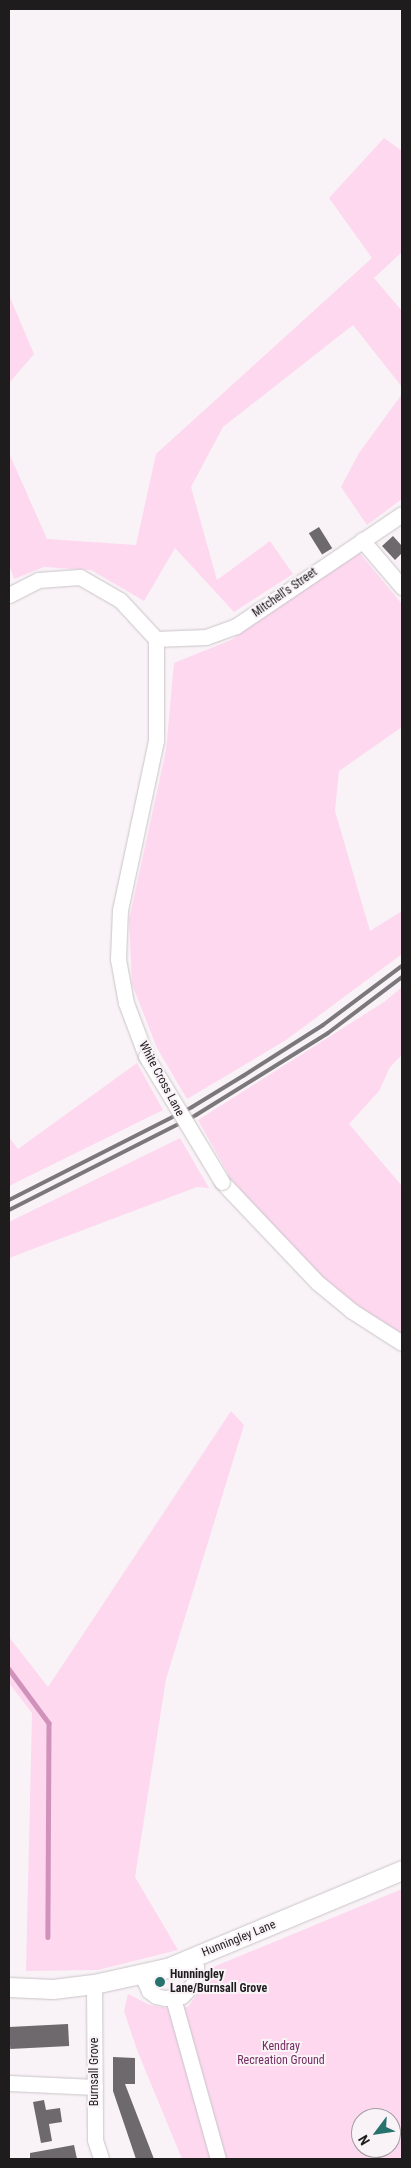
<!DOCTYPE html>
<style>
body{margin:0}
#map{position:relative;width:411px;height:2168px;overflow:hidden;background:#f9f3f7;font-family:"Roboto Condensed",sans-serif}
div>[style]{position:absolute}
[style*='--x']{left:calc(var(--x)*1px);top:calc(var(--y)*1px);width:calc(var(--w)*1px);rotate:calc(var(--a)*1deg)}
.green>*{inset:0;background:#fdd8ef}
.stream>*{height:4.5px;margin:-2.25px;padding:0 2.25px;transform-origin:2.25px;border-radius:2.25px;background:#d092ba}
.building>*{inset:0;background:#6e696c;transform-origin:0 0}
.roads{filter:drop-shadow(0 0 1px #cac4c8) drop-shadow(0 0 1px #cac4c8)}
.minor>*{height:15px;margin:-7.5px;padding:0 7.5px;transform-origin:7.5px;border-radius:7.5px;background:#fff}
.major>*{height:19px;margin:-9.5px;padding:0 9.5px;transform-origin:9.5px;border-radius:9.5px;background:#fff}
.rail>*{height:4px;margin:-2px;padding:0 2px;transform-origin:2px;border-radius:2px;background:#7b777a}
.bridges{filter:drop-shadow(0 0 1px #cac4c8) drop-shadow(0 0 1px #cac4c8)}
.minor-bridge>*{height:15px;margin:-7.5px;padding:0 7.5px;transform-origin:7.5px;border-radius:7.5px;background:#fff}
.dots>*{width:14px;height:14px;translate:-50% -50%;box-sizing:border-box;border:2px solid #f9f3f7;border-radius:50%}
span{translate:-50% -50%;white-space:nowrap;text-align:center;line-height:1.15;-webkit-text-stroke:4px #f9f3f7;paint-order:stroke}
.street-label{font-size:12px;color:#1f1c1e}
.poi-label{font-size:12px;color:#1f1c1e;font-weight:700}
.left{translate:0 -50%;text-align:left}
.park-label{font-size:12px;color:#752d60}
.frame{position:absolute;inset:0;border:10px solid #1f1c1e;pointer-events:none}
.north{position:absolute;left:351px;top:2108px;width:50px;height:50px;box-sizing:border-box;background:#f9f3f7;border:1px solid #a29da0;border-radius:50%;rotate:239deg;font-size:14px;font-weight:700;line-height:20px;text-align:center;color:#1f1c1e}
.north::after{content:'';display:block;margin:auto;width:18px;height:22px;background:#28726e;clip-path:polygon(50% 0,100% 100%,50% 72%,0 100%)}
</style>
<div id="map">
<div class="green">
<div style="clip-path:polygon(384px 138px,402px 151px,402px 252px,374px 278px,402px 311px,402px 387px,353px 325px,223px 427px,191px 487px,217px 580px,270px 541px,293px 574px,234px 612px,175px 548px,144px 601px,91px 570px,44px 567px,14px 579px,9px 564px,9px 453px,47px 539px,136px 545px,156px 454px,372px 258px,329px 198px)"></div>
<div style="clip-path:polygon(9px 295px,34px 354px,9px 383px)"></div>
<div style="clip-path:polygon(402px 394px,402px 499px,367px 525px,341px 487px,359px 453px)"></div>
<div style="clip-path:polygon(358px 551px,402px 604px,402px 727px,339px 771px,335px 811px,370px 931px,402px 911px,402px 954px,286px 1040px,187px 1099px,157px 1048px,132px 984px,129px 920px,166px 750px,174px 663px,231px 640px)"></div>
<div style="clip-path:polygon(402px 987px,402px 1055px,390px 1067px,379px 1091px,349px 1124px,402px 1186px,402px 1337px,381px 1326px,319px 1277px,231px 1179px,198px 1120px,384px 1002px)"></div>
<div style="clip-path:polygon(137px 1063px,163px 1110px,9px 1186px,9px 1137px,18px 1149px)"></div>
<div style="clip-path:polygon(180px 1138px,209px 1188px,197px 1187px,9px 1258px,9px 1222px)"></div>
<div style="clip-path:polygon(231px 1411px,244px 1425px,166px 1679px,135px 1877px,178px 1950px,98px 1970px,26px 1971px,32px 1713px,9px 1683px,9px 1637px,48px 1687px)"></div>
<div style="clip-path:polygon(evenodd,402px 1889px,402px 2159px,182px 2159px,137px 2050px,124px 2011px,128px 1994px,150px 2005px,168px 2008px,188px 2007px,201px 1989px,206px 1970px,402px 1889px,361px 2118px,391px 2118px,391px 2148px,361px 2148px,361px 2118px)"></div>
</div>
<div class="stream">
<div style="--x:9;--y:1669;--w:67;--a:53.5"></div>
<div style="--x:49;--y:1723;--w:214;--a:90.3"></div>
</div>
<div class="building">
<div style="left:319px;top:527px;width:25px;height:12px;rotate:58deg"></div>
<div style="clip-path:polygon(393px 536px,402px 546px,402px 553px,395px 560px,382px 546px)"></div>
<div style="left:68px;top:2024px;width:22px;height:59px;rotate:87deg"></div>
<div style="clip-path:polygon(113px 2057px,135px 2058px,135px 2084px,125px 2084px,154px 2159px,136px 2159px,113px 2091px)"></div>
<div style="clip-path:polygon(44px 2100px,46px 2110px,60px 2108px,62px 2122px,49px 2124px,52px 2141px,41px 2143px,33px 2102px)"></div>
<div style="clip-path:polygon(74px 2145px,77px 2159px,30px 2159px,30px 2153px)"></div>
</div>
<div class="roads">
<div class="minor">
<div style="--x:362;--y:540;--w:62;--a:49.6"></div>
<div style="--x:9;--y:595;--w:33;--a:-27"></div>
<div style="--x:38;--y:580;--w:42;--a:-4.1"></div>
<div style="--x:80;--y:577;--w:46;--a:29.9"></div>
<div style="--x:120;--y:600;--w:53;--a:47.3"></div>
<div style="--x:156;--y:639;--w:50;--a:-2.3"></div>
<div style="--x:206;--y:637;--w:32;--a:-20"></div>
<div style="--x:236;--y:626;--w:200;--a:-34"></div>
<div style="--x:146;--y:1056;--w:57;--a:-110.7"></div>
<div style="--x:126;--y:1003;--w:45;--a:-100.3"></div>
<div style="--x:118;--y:959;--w:49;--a:-87.7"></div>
<div style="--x:120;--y:910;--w:173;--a:-78"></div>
<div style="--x:156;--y:741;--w:102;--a:-90"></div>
<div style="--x:222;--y:1182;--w:139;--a:46.5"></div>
<div style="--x:318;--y:1283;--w:44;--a:39.5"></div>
<div style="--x:352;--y:1311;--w:59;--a:32.6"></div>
<div style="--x:142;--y:1975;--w:17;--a:66"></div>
<div style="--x:149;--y:1991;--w:9;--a:36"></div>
<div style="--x:156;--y:1996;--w:9;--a:13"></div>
<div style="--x:165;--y:1998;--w:17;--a:-7"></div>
<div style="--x:182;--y:1996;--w:18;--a:-47"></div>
<div style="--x:194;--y:1983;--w:16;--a:-83"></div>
<div style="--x:196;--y:1967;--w:9;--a:-108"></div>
<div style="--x:94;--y:1984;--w:156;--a:89.6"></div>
<div style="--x:95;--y:2140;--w:20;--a:72"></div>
<div style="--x:173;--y:1998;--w:167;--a:74.4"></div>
<div style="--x:9;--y:2083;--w:86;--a:2.7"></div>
</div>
<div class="major">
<div style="--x:9;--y:1987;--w:44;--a:2.6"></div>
<div style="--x:53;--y:1989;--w:41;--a:-7"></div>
<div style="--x:94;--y:1984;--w:75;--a:-12.4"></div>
<div style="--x:167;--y:1968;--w:255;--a:-22.6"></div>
</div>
</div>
<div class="rail">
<div style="--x:9;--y:1200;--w:205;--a:-26.9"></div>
<div style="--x:192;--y:1107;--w:60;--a:-31.3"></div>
<div style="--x:243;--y:1076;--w:95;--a:-32.5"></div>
<div style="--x:323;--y:1025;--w:99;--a:-36.8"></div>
<div style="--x:9;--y:1210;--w:210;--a:-26.9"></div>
<div style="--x:196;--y:1115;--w:155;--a:-31.8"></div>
<div style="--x:328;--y:1033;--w:93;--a:-37.1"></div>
</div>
<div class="bridges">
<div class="minor-bridge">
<div style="--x:146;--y:1056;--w:147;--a:58.9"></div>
</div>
</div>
<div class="dots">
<div style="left:160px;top:1982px;background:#28726e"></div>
</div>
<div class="street-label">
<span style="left:285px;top:593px;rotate:-35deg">Mitchell's Street</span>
<span style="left:161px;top:1079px;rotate:62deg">White Cross Lane</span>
<span style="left:239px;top:1939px;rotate:-22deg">Hunningley Lane</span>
<span style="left:95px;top:2072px;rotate:-90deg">Burnsall Grove</span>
</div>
<div class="poi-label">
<span class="left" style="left:170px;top:1982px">Hunningley<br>Lane/Burnsall Grove</span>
</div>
<div class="park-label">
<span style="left:281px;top:2054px">Kendray<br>Recreation Ground</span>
</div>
<div class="frame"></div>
<div class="north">N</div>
</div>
